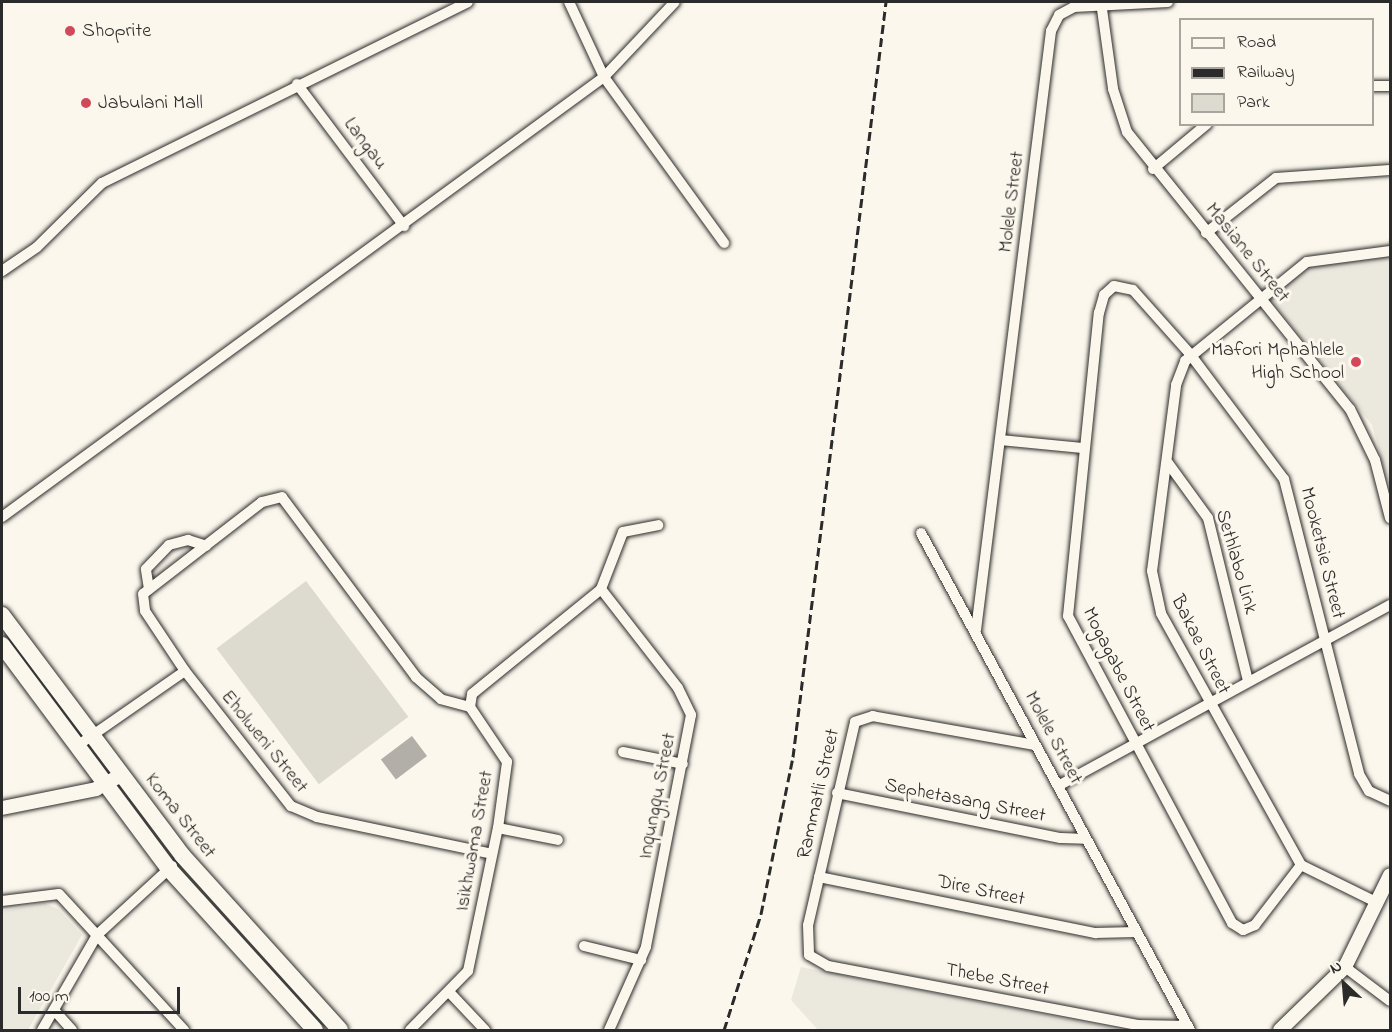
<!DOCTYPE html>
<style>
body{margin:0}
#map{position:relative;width:1392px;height:1032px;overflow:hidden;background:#fbf7ec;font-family:"Indie Flower",sans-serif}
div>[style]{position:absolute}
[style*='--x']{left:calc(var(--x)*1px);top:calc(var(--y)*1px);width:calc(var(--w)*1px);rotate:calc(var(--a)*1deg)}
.built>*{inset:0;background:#ebe8de}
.green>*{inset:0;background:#dddad0;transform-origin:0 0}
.water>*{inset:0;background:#b1afa7;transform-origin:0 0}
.roads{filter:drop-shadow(0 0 2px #2b2b2b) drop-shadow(0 0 2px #2b2b2b)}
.minor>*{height:10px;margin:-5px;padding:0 5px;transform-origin:5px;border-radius:5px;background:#fbf7ec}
.tertiary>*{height:14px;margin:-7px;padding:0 7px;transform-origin:7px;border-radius:7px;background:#fbf7ec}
.secondary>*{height:16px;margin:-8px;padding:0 8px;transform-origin:8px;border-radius:8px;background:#fbf7ec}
.rail>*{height:3px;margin-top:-1.5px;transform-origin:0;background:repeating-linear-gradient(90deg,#2b2b2b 0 9px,transparent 0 13.5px)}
.dots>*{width:16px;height:16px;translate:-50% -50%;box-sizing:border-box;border:3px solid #fbf7ec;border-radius:50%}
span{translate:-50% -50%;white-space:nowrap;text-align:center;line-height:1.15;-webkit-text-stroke:6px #fbf7ec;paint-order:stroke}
.poi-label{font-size:20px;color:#2b2b2b}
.left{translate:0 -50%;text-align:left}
.right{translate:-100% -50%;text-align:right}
.street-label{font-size:20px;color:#2b2b2b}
.frame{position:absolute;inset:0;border:3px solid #2b2b2b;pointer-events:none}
.legend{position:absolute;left:1179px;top:18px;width:195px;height:108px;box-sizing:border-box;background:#fbf7ec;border:2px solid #a8a59f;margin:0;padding:8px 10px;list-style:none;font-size:18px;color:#2b2b2b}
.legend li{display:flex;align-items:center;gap:12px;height:30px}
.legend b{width:30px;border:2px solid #a8a59f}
.north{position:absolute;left:1314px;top:954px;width:60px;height:60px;-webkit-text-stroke:4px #fbf7ec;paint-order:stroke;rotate:334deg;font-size:16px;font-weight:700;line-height:24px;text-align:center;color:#2b2b2b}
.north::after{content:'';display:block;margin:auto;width:21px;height:27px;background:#2b2b2b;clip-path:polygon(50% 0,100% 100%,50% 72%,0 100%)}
.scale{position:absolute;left:18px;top:987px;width:162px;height:27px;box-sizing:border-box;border:3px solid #2b2b2b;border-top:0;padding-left:8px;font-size:18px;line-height:21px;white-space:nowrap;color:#2b2b2b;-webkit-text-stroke:4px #fbf7ec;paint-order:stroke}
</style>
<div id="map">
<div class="built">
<div style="clip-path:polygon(1390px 234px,1390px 489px,1372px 425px,1270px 299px,1311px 262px,1385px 250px)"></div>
<div style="clip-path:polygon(44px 903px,58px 909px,82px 935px,28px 1030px,2px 1030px,2px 911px)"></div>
<div style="clip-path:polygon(801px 967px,1123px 1030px,818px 1030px,791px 1000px)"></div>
</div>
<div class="green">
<div style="left:306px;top:581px;width:170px;height:112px;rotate:53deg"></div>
</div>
<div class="water">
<div style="left:412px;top:736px;width:25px;height:39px;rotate:53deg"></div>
</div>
<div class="roads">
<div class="minor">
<div style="--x:569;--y:2;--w:83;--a:65"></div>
<div style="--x:604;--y:77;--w:205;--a:54.1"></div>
<div style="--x:1101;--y:2;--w:88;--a:82.1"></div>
<div style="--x:1113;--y:89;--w:45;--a:72"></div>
<div style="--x:1127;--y:132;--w:356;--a:51.2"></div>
<div style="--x:1350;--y:409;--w:57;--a:63.9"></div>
<div style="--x:1375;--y:460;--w:60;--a:75.5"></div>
<div style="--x:297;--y:84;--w:178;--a:53"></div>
<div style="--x:1372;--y:86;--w:18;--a:0"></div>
<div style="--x:1153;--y:169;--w:70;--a:-39.8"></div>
<div style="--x:1206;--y:233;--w:89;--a:-38.2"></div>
<div style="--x:1276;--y:178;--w:114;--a:-4"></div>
<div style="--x:2;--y:271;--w:42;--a:-34.4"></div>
<div style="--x:37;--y:247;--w:91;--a:-44.6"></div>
<div style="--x:102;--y:183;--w:408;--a:-26.3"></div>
<div style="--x:1000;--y:440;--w:83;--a:5.5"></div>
<div style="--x:1168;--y:463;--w:68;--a:54"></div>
<div style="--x:1208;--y:518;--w:168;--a:76.2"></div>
<div style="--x:2;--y:517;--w:746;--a:-36.16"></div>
<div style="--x:604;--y:77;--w:103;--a:-46.6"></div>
<div style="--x:921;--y:533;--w:565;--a:61.58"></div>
<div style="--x:149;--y:589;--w:20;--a:-99"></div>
<div style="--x:146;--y:569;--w:33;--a:-46"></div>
<div style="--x:169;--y:545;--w:20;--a:-15"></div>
<div style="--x:188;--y:540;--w:19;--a:18"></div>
<div style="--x:601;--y:589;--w:125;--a:52.1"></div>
<div style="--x:678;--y:688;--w:30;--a:64"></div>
<div style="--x:691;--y:715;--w:236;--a:101"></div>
<div style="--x:646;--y:947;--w:91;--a:114"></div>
<div style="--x:976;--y:630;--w:604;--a:-82.86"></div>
<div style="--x:1051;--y:31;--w:18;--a:-63"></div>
<div style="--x:1059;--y:15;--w:17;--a:-28"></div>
<div style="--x:1074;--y:7;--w:94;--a:-3"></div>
<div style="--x:470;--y:707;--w:30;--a:-165"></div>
<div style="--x:441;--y:699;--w:33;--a:-139"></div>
<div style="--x:416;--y:677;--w:224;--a:-126.7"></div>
<div style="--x:282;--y:497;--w:21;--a:166"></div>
<div style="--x:262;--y:502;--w:150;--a:142.3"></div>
<div style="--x:143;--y:594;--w:17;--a:83"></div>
<div style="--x:145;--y:611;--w:72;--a:56.3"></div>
<div style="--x:185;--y:671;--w:172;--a:51.9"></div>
<div style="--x:291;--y:806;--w:28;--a:23"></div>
<div style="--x:317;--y:817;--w:179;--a:11.9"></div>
<div style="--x:1035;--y:745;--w:165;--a:-169.9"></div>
<div style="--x:873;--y:716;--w:19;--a:162"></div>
<div style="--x:855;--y:722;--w:208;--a:103"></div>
<div style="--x:808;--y:925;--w:30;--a:88"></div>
<div style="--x:809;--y:955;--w:22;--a:30"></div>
<div style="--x:828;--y:966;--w:315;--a:10.8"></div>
<div style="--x:1137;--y:1025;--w:51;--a:1.1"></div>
<div style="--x:77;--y:746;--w:131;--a:-34.8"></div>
<div style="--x:623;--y:752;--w:61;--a:11.3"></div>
<div style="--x:1058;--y:786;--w:378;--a:-28.6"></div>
<div style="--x:837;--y:793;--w:228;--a:11.4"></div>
<div style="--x:1061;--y:838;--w:25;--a:2"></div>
<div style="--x:498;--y:828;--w:61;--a:11.3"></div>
<div style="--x:1301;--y:865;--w:76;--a:127.5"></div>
<div style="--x:1255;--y:925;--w:13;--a:157"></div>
<div style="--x:1243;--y:930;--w:13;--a:-148"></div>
<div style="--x:1232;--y:923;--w:348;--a:-118.1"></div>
<div style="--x:1068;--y:616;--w:305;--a:-84.2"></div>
<div style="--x:1099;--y:313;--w:19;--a:-74"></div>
<div style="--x:1104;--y:295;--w:13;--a:-42"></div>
<div style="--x:1114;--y:286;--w:19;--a:12"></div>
<div style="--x:1133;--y:290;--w:86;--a:48.3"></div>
<div style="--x:1190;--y:354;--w:156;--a:53.1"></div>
<div style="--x:1284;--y:479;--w:304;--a:75.7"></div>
<div style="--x:1359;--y:774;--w:20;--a:60"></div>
<div style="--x:1369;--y:791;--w:23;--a:25"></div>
<div style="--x:819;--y:877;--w:282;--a:11.5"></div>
<div style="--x:1095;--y:933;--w:41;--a:-1.4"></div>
<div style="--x:2;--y:901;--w:57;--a:-7"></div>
<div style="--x:59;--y:894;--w:185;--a:47.4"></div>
<div style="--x:1378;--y:903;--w:86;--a:-153.7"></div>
<div style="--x:1301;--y:865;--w:288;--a:-119.1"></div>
<div style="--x:1161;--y:613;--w:43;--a:-102.1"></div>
<div style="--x:1152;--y:571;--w:188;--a:-82.6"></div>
<div style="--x:1176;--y:385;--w:26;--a:-69"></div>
<div style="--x:1185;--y:361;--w:157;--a:-39.1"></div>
<div style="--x:1307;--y:262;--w:84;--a:-7.5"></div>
<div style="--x:584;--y:946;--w:59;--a:13.8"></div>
<div style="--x:1345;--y:967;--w:56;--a:37.1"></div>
<div style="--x:451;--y:994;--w:50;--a:46.6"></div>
<div style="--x:54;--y:1010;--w:27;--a:48"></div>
<div style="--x:42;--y:1030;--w:110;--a:-59.9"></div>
<div style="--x:97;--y:935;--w:102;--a:-42.6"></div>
<div style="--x:410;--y:1030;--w:83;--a:-45.5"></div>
<div style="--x:468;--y:971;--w:146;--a:-78.2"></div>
<div style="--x:498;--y:828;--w:67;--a:-82.2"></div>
<div style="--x:507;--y:762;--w:66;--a:-123.9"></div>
<div style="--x:470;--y:707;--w:13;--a:-81"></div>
<div style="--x:472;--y:694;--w:166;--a:-39.1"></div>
<div style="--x:601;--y:589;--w:61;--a:-68.9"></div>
<div style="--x:623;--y:532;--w:36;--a:-11"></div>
</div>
<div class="tertiary">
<div style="--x:2;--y:808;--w:96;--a:-11.4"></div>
<div style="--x:96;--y:789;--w:29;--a:-29"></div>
<div style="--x:1280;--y:1030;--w:91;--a:-44.1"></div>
<div style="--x:1345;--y:967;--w:102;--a:-63.9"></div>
</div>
<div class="secondary">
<div style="--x:2;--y:615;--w:301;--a:53.1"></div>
<div style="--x:183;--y:856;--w:234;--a:47.9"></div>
<div style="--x:2;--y:645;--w:279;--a:53.3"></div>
<div style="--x:169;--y:869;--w:217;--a:47.8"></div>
</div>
</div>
<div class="rail">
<div style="--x:724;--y:1030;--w:122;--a:-72.3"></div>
<div style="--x:761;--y:914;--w:160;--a:-78.5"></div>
<div style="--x:793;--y:757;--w:761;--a:-82.98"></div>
</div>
<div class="dots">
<div style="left:70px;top:31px;background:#d1495b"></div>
<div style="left:86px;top:103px;background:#d1495b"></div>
<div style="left:1356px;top:362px;background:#d1495b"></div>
</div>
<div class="poi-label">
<span class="left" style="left:82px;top:31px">Shoprite</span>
<span class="left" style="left:98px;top:103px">Jabulani Mall</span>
<span class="right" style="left:1344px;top:362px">Mafori Mphahlele<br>High School</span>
</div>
<div class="street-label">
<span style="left:365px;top:144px;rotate:53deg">Langau</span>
<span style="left:1012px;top:202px;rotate:-83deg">Molele Street</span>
<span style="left:1247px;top:253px;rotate:51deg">Masiane Street</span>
<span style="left:1322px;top:553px;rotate:76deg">Mooketsie Street</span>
<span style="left:1236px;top:562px;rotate:74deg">Sethlabo Link</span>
<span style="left:1200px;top:645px;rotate:63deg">Bakae Street</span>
<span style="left:1118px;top:670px;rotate:63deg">Mogagabe Street</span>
<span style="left:1053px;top:738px;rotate:62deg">Molele Street</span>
<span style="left:264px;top:742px;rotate:51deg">Eholweni Street</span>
<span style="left:819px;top:794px;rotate:-77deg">Rammatli Street</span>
<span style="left:658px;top:796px;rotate:-79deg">Inqungqu Street</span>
<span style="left:965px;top:801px;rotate:11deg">Sephetasang Street</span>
<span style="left:180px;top:816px;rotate:52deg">Koma Street</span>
<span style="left:475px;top:841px;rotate:-80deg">Isikhwama Street</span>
<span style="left:981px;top:891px;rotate:12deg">Dire Street</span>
<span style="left:997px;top:980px;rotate:11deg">Thebe Street</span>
</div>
<div class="frame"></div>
<ul class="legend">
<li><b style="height:8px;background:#fbf7ec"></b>Road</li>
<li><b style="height:8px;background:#2b2b2b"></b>Railway</li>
<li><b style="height:16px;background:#dddad0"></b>Park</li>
</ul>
<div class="north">N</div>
<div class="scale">100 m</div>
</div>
